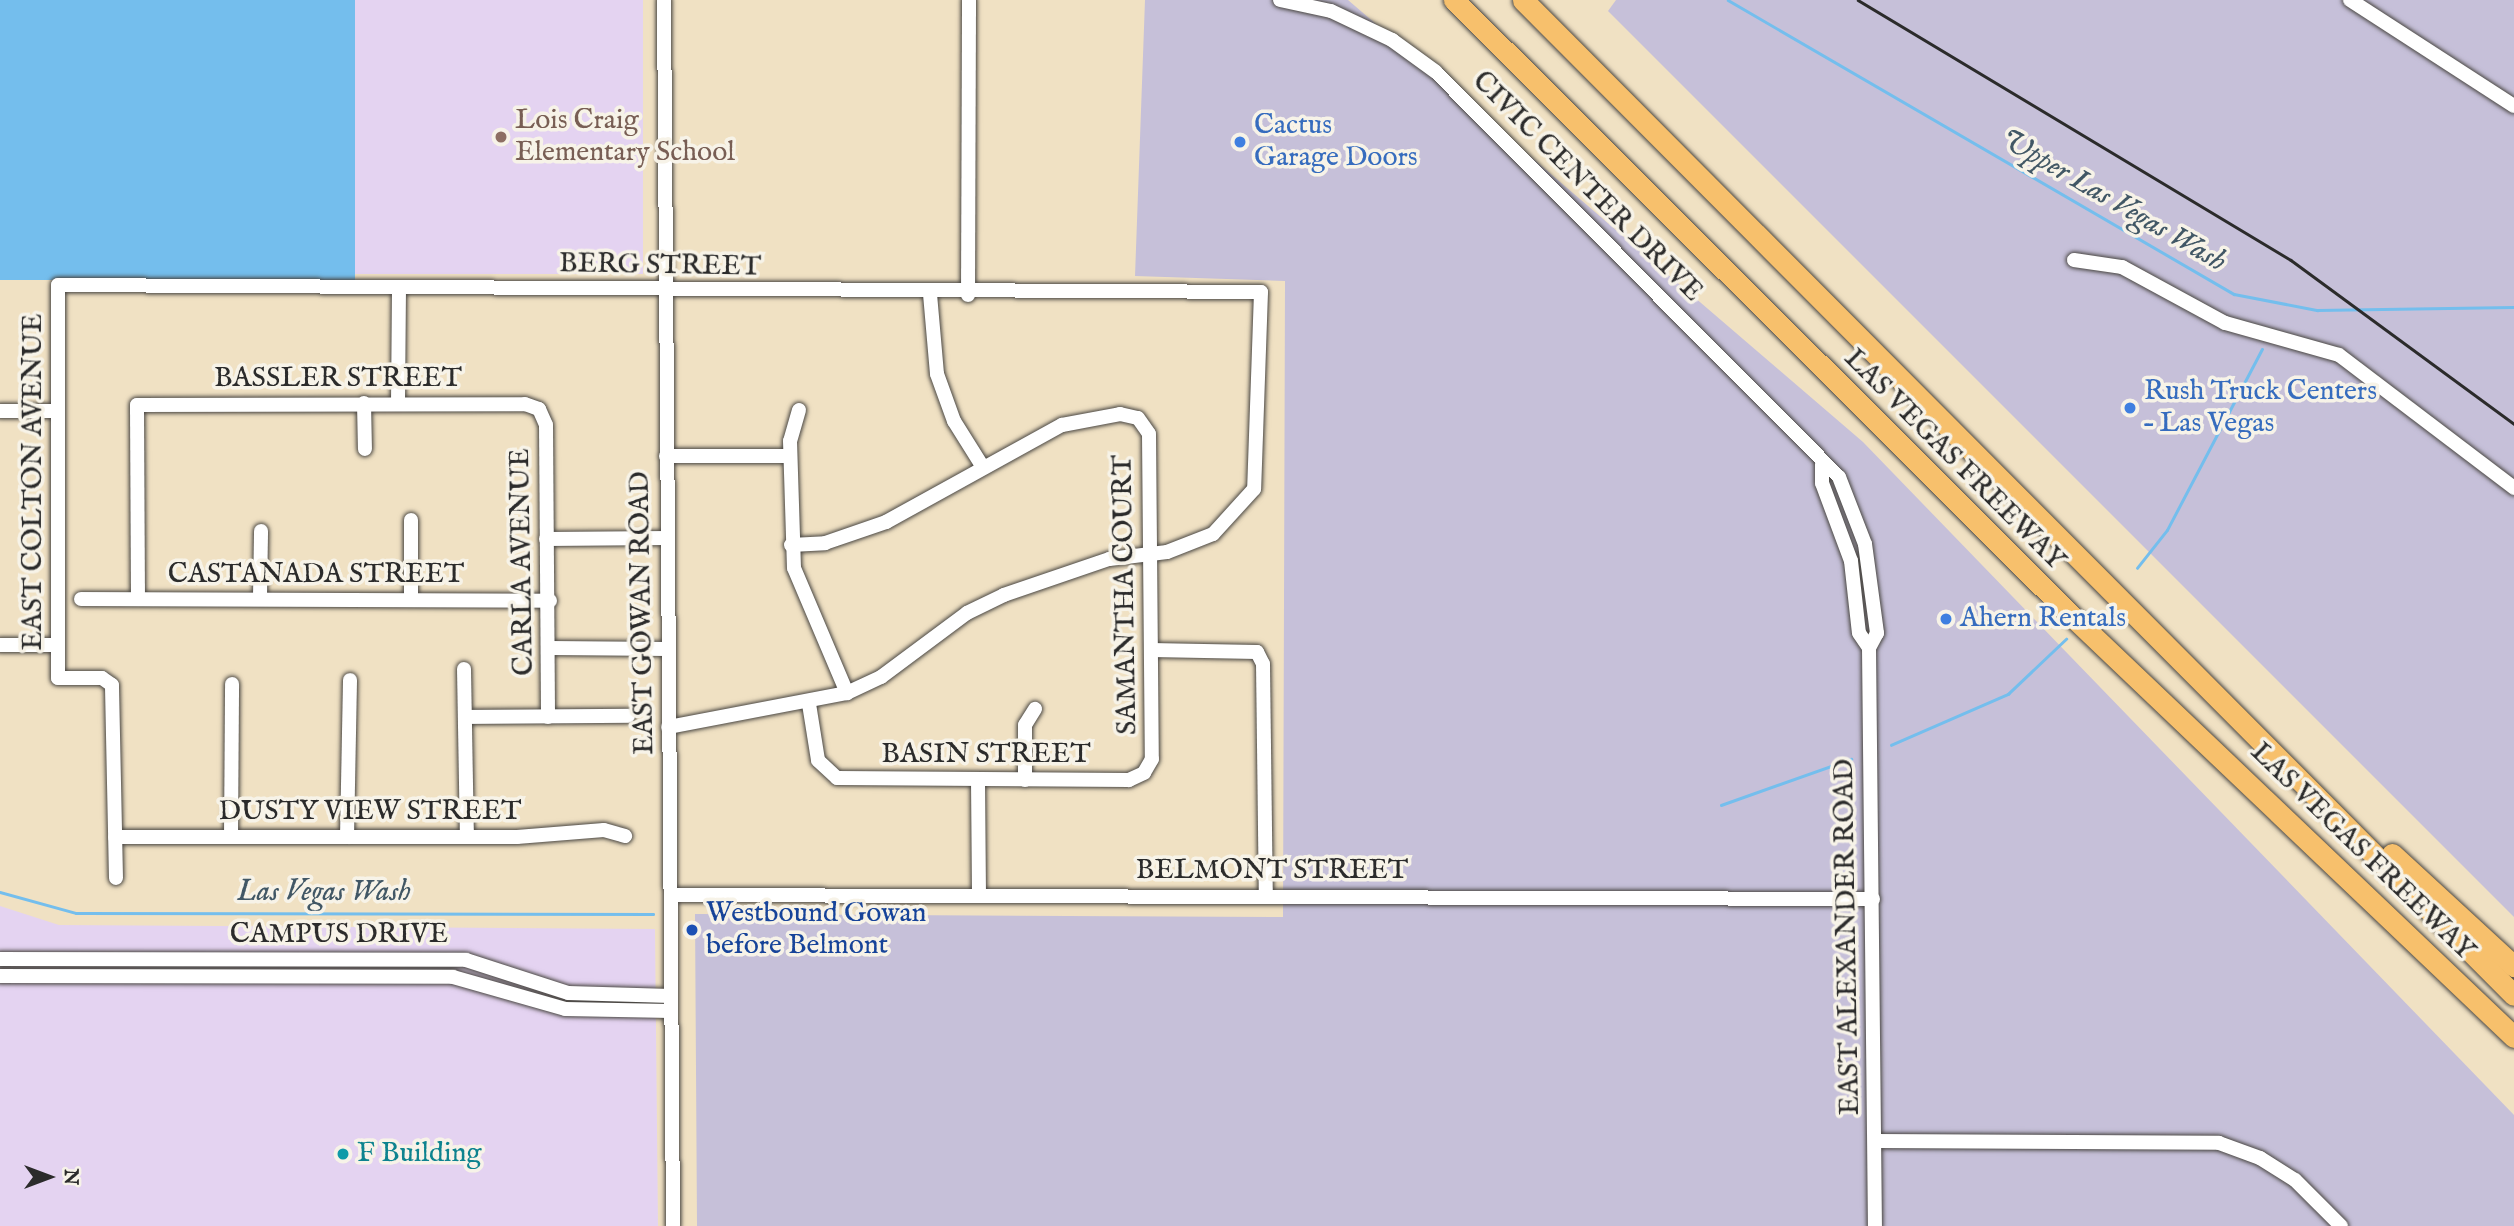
<!DOCTYPE html>
<meta charset="utf-8">
<style>
body{margin:0}
#map{position:relative;width:2514px;height:1226px;overflow:hidden;background:#f0e1c3;font-family:"IM FELL English",serif}
div>[style]{position:absolute}
[style*='--x']{left:calc(var(--x)*1px);top:calc(var(--y)*1px);width:calc(var(--w)*1px);rotate:calc(var(--a)*1deg)}
.built>*{inset:0;background:#e4d3f1;transform-origin:0 0}
.industrial>*{inset:0;background:#c6c0d9}
.water>*{inset:0;background:#74beed;transform-origin:0 0}
.stream>*{height:2.5px;margin:-1.25px;padding:0 1.25px;transform-origin:1.25px;border-radius:1.25px;background:#74beed}
.roads{filter:drop-shadow(0 0 2px #494642) drop-shadow(0 0 2px #494642)}
.minor>*{height:14px;margin:-7px;padding:0 7px;transform-origin:7px;border-radius:7px;background:#fff}
.highway>*{height:21px;margin:-10.5px;padding:0 10.5px;transform-origin:10.5px;border-radius:10.5px;background:#f7c06c}
.rail>*{height:2.5px;margin:-1.25px;padding:0 1.25px;transform-origin:1.25px;border-radius:1.25px;background:#2b2b2b}
.dots>*{width:19px;height:19px;translate:-50% -50%;box-sizing:border-box;border:4px solid #f7f3e8;border-radius:50%}
span{translate:-50% -50%;white-space:nowrap;text-align:center;line-height:1.15;-webkit-text-stroke:7px #f7f3e8;paint-order:stroke}
.education-label{font-size:28px;color:#785e54}
.left{translate:0 -50%;text-align:left}
.shop-label{font-size:28px;color:#366cbe}
.street-label{font-size:28px;color:#2b2b2b}
.transit-label{font-size:28px;color:#164399}
.culture-label{font-size:28px;color:#0d838f}
.water-label{font-size:30px;color:#415765;font-style:italic}
.north{position:absolute;left:14px;top:1142px;width:70px;height:70px;-webkit-text-stroke:5px #f7f3e8;paint-order:stroke;rotate:90deg;font-size:19px;font-weight:700;line-height:28px;text-align:center;color:#2b2b2b}
.north::after{content:'';display:block;margin:auto;width:24px;height:32px;background:#2b2b2b;clip-path:polygon(50% 0,100% 100%,50% 72%,0 100%)}
</style>
<div id="map">
<div class="built">
<div style="left:355px;top:0;width:288px;height:274px"></div>
<div style="clip-path:polygon(0 906px,59px 925px,655px 929px,658px 1226px,0 1226px)"></div>
</div>
<div class="industrial">
<div style="clip-path:polygon(1145px 0,1348px 0,1863px 442px,2514px 1115px,2514px 1226px,697px 1226px,695px 914px,1283px 917px,1285px 281px,1135px 276px)"></div>
<div style="clip-path:polygon(1616px 0,2514px 0,2514px 917px,1608px 11px)"></div>
</div>
<div class="water">
<div style="left:0;top:0;width:355px;height:280px"></div>
</div>
<div class="stream">
<div style="--x:1728;--y:0;--w:585;--a:30.16"></div>
<div style="--x:2234;--y:294;--w:85;--a:10.9"></div>
<div style="--x:2317;--y:310;--w:197;--a:-0.9"></div>
<div style="--x:2137;--y:568;--w:48;--a:-51.7"></div>
<div style="--x:2167;--y:530;--w:204;--a:-62.3"></div>
<div style="--x:1891;--y:745;--w:128;--a:-23.6"></div>
<div style="--x:2008;--y:694;--w:80;--a:-43.5"></div>
<div style="--x:1721;--y:805;--w:138;--a:-19.5"></div>
<div style="--x:0;--y:892;--w:79;--a:15.4"></div>
<div style="--x:76;--y:913;--w:577;--a:0.1"></div>
</div>
<div class="roads">
<div class="minor">
<div style="--x:664;--y:0;--w:1226;--a:89.58"></div>
<div style="--x:1280;--y:0;--w:52;--a:12.2"></div>
<div style="--x:1331;--y:11;--w:68;--a:25.4"></div>
<div style="--x:1392;--y:40;--w:54;--a:36"></div>
<div style="--x:1436;--y:72;--w:571;--a:45.14"></div>
<div style="--x:1839;--y:477;--w:72;--a:68.8"></div>
<div style="--x:1865;--y:544;--w:90;--a:82.3"></div>
<div style="--x:1877;--y:633;--w:17;--a:118"></div>
<div style="--x:1869;--y:648;--w:578;--a:89.41"></div>
<div style="--x:2350;--y:0;--w:195;--a:32.9"></div>
<div style="--x:2074;--y:260;--w:49;--a:8.3"></div>
<div style="--x:2122;--y:267;--w:117;--a:28.5"></div>
<div style="--x:2225;--y:323;--w:118;--a:15.7"></div>
<div style="--x:2339;--y:355;--w:220;--a:37.2"></div>
<div style="--x:930;--y:294;--w:80;--a:85"></div>
<div style="--x:937;--y:374;--w:50;--a:70.1"></div>
<div style="--x:954;--y:421;--w:51;--a:57.9"></div>
<div style="--x:968;--y:295;--w:295;--a:-89.8"></div>
<div style="--x:364;--y:403;--w:46;--a:88.8"></div>
<div style="--x:398;--y:403;--w:115;--a:-89.5"></div>
<div style="--x:799;--y:410;--w:32;--a:106"></div>
<div style="--x:790;--y:441;--w:127;--a:88.2"></div>
<div style="--x:794;--y:568;--w:136;--a:67"></div>
<div style="--x:0;--y:411;--w:58;--a:0"></div>
<div style="--x:666;--y:456;--w:124;--a:0"></div>
<div style="--x:1822;--y:464;--w:19;--a:90"></div>
<div style="--x:1822;--y:483;--w:83;--a:69.6"></div>
<div style="--x:1851;--y:561;--w:72;--a:83.7"></div>
<div style="--x:1859;--y:633;--w:18;--a:56"></div>
<div style="--x:546;--y:539;--w:121;--a:-0.5"></div>
<div style="--x:791;--y:545;--w:34;--a:-3"></div>
<div style="--x:825;--y:543;--w:65;--a:-19"></div>
<div style="--x:886;--y:522;--w:201;--a:-28.9"></div>
<div style="--x:1062;--y:425;--w:59;--a:-10.7"></div>
<div style="--x:1120;--y:414;--w:18;--a:13"></div>
<div style="--x:1138;--y:418;--w:19;--a:55"></div>
<div style="--x:1149;--y:434;--w:325;--a:89.5"></div>
<div style="--x:1152;--y:759;--w:16;--a:120"></div>
<div style="--x:1144;--y:773;--w:17;--a:155"></div>
<div style="--x:1129;--y:780;--w:292;--a:-179.6"></div>
<div style="--x:837;--y:778;--w:26;--a:-137"></div>
<div style="--x:818;--y:760;--w:57;--a:-99.1"></div>
<div style="--x:260;--y:597;--w:66;--a:-89.1"></div>
<div style="--x:81;--y:599;--w:469;--a:0.2"></div>
<div style="--x:138;--y:599;--w:194;--a:-90.3"></div>
<div style="--x:137;--y:405;--w:388;--a:-0.1"></div>
<div style="--x:525;--y:404;--w:15;--a:20"></div>
<div style="--x:539;--y:409;--w:17;--a:66"></div>
<div style="--x:546;--y:425;--w:292;--a:89.6"></div>
<div style="--x:411;--y:599;--w:79;--a:-90"></div>
<div style="--x:0;--y:645;--w:58;--a:0"></div>
<div style="--x:550;--y:648;--w:118;--a:0.5"></div>
<div style="--x:1151;--y:650;--w:106;--a:1.1"></div>
<div style="--x:1257;--y:652;--w:13;--a:63"></div>
<div style="--x:1263;--y:664;--w:231;--a:89.3"></div>
<div style="--x:464;--y:669;--w:168;--a:89"></div>
<div style="--x:465;--y:717;--w:163;--a:-0.4"></div>
<div style="--x:978;--y:780;--w:114;--a:89.5"></div>
<div style="--x:1025;--y:780;--w:55;--a:-90"></div>
<div style="--x:1025;--y:725;--w:19;--a:-58"></div>
<div style="--x:115;--y:837;--w:402;--a:0"></div>
<div style="--x:517;--y:837;--w:87;--a:-4.6"></div>
<div style="--x:604;--y:830;--w:22;--a:16"></div>
<div style="--x:231;--y:837;--w:153;--a:-89.6"></div>
<div style="--x:347;--y:837;--w:157;--a:-88.9"></div>
<div style="--x:116;--y:878;--w:193;--a:-91.2"></div>
<div style="--x:112;--y:685;--w:12;--a:-145"></div>
<div style="--x:102;--y:678;--w:44;--a:180"></div>
<div style="--x:58;--y:678;--w:393;--a:-90"></div>
<div style="--x:58;--y:285;--w:1203;--a:0.33"></div>
<div style="--x:1261;--y:292;--w:197;--a:92"></div>
<div style="--x:1254;--y:489;--w:61;--a:132.3"></div>
<div style="--x:1213;--y:534;--w:49;--a:158.6"></div>
<div style="--x:1167;--y:552;--w:58;--a:173.1"></div>
<div style="--x:1109;--y:559;--w:111;--a:161.1"></div>
<div style="--x:1004;--y:595;--w:41;--a:154.1"></div>
<div style="--x:967;--y:613;--w:107;--a:143.3"></div>
<div style="--x:881;--y:677;--w:38;--a:155"></div>
<div style="--x:847;--y:693;--w:182;--a:169.2"></div>
<div style="--x:671;--y:895;--w:1202;--a:0.19"></div>
<div style="--x:0;--y:959;--w:466;--a:0.1"></div>
<div style="--x:466;--y:960;--w:107;--a:17.9"></div>
<div style="--x:568;--y:993;--w:103;--a:1.7"></div>
<div style="--x:0;--y:976;--w:453;--a:0.1"></div>
<div style="--x:453;--y:977;--w:116;--a:15.9"></div>
<div style="--x:565;--y:1009;--w:106;--a:1.1"></div>
<div style="--x:1875;--y:1141;--w:344;--a:0.3"></div>
<div style="--x:2219;--y:1143;--w:44;--a:20.1"></div>
<div style="--x:2260;--y:1158;--w:41;--a:32.2"></div>
<div style="--x:2295;--y:1180;--w:65;--a:45"></div>
</div>
<div class="highway">
<div style="--x:1454;--y:0;--w:877;--a:44.91"></div>
<div style="--x:2075;--y:619;--w:606;--a:43.6"></div>
<div style="--x:1523;--y:0;--w:1404;--a:45.12"></div>
<div style="--x:2392;--y:854;--w:166;--a:42.6"></div>
</div>
</div>
<div class="rail">
<div style="--x:1858;--y:0;--w:505;--a:30.98"></div>
<div style="--x:2291;--y:260;--w:277;--a:36.3"></div>
</div>
<div class="dots">
<div style="left:501px;top:137px;background:#8d6e63"></div>
<div style="left:1240px;top:142px;background:#3f7fe0"></div>
<div style="left:2130px;top:408px;background:#3f7fe0"></div>
<div style="left:1946px;top:619px;background:#3f7fe0"></div>
<div style="left:692px;top:930px;background:#1a4fb4"></div>
<div style="left:343px;top:1154px;background:#0f9aa8"></div>
</div>
<div class="education-label">
<span class="left" style="left:515px;top:137px">Lois Craig<br>Elementary School</span>
</div>
<div class="shop-label">
<span class="left" style="left:1254px;top:142px">Cactus<br>Garage Doors</span>
<span class="left" style="left:2144px;top:408px">Rush Truck Centers<br>– Las Vegas</span>
<span class="left" style="left:1960px;top:619px">Ahern Rentals</span>
</div>
<div class="street-label">
<span style="left:1587px;top:187px;rotate:45deg">CIVIC CENTER DRIVE</span>
<span style="left:660px;top:266px;rotate:1deg">BERG STREET</span>
<span style="left:338px;top:379px">BASSLER STREET</span>
<span style="left:1954px;top:460px;rotate:45deg">LAS VEGAS FREEWAY</span>
<span style="left:34px;top:482px;rotate:-90deg">EAST COLTON AVENUE</span>
<span style="left:523px;top:562px;rotate:-91deg">CARLA AVENUE</span>
<span style="left:316px;top:575px">CASTANADA STREET</span>
<span style="left:1126px;top:595px;rotate:-91deg">SAMANTHA COURT</span>
<span style="left:643px;top:613px;rotate:-91deg">EAST GOWAN ROAD</span>
<span style="left:986px;top:755px">BASIN STREET</span>
<span style="left:370px;top:812px">DUSTY VIEW STREET</span>
<span style="left:2362px;top:852px;rotate:44deg">LAS VEGAS FREEWAY</span>
<span style="left:1272px;top:871px">BELMONT STREET</span>
<span style="left:339px;top:935px">CAMPUS DRIVE</span>
<span style="left:1848px;top:937px;rotate:-91deg">EAST ALEXANDER ROAD</span>
</div>
<div class="transit-label">
<span class="left" style="left:706px;top:930px">Westbound Gowan<br>before Belmont</span>
</div>
<div class="culture-label">
<span class="left" style="left:357px;top:1154px">F Building</span>
</div>
<div class="water-label">
<span style="left:2113px;top:201px;rotate:30deg">Upper Las Vegas Wash</span>
<span style="left:324px;top:892px">Las Vegas Wash</span>
</div>
<div class="north">N</div>
</div>
